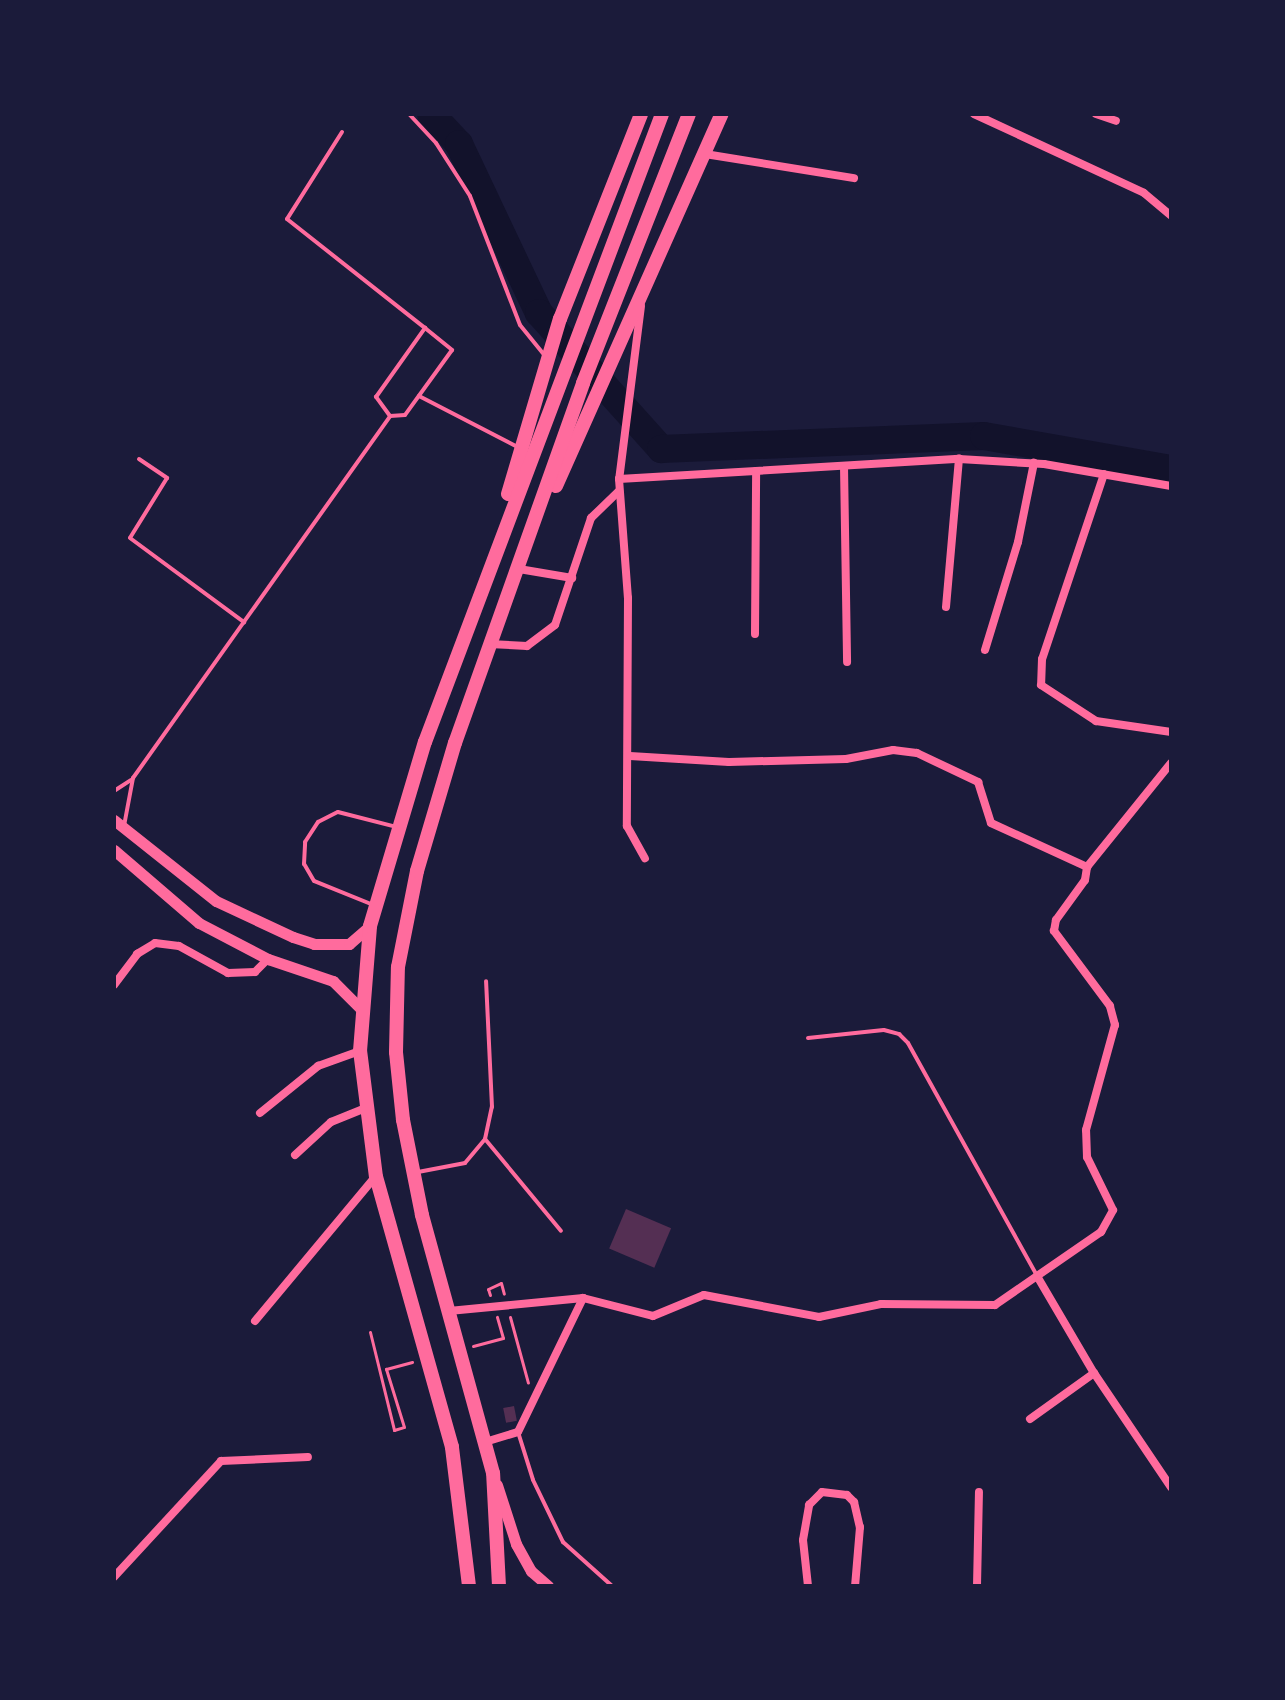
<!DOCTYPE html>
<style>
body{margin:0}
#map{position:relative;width:1285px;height:1700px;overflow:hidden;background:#1b1b3a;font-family:Mulish,sans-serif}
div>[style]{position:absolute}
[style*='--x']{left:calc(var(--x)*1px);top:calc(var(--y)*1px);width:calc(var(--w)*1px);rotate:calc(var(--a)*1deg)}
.river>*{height:28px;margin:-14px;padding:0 14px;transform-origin:14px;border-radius:14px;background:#12122b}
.building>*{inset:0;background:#542f53;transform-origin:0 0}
.path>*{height:3px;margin:-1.5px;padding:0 1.5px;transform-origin:1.5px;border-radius:1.5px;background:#ff6b9d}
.service>*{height:4px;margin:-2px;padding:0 2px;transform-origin:2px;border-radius:2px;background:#ff6b9d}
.minor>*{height:8px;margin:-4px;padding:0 4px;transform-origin:4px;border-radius:4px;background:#ff6b9d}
.tertiary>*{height:11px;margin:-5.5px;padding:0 5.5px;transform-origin:5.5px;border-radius:5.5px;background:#ff6b9d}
.trunk>*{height:14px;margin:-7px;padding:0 7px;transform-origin:7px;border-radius:7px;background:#ff6b9d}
span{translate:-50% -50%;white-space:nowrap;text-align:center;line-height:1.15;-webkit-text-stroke:6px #1b1b3a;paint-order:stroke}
.frame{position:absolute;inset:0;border:116px solid #1b1b3a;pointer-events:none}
</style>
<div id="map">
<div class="river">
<div style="--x:431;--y:114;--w:41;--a:47"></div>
<div style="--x:459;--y:144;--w:187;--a:64.7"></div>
<div style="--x:539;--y:313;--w:183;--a:48.1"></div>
<div style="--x:661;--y:449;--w:323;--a:-2.3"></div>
<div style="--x:984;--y:436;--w:190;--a:10"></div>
</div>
<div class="building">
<div style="left:626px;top:1209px;width:49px;height:43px;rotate:23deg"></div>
<div style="left:514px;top:1406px;width:15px;height:11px;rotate:79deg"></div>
</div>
<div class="path">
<div style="--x:490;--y:1295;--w:6;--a:-108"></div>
<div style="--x:488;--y:1289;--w:14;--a:-25"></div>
<div style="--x:501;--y:1283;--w:11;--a:75"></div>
<div style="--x:510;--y:1317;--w:68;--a:74.7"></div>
<div style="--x:370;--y:1332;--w:101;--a:76.2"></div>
<div style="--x:394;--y:1430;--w:10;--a:-17"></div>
<div style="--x:404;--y:1427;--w:61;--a:-107.2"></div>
<div style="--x:386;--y:1369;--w:27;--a:-15"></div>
<div style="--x:473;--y:1346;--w:31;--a:-15"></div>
<div style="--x:503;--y:1338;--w:22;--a:-106"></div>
</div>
<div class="service">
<div style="--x:409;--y:114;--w:40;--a:47"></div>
<div style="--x:436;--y:143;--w:63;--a:57.3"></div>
<div style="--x:470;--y:196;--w:138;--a:68.8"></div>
<div style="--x:520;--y:325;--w:38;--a:51"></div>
<div style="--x:342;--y:132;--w:103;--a:122.3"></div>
<div style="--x:287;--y:219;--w:176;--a:38.3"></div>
<div style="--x:425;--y:328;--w:35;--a:39"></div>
<div style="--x:452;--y:350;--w:80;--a:125.9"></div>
<div style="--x:405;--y:415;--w:15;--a:176"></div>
<div style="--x:390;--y:416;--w:24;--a:-126"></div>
<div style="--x:376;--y:397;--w:85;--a:-54.6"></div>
<div style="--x:419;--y:396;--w:111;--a:27.3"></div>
<div style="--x:139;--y:459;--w:34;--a:34"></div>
<div style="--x:167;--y:478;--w:70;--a:121.7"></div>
<div style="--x:130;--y:538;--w:142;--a:36.4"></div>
<div style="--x:114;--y:791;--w:20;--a:-33"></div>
<div style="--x:124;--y:826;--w:49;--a:-79.4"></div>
<div style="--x:133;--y:778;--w:444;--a:-54.6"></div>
<div style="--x:371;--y:904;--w:61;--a:-158"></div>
<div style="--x:314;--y:881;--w:20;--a:-120"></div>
<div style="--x:304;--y:864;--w:22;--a:-87"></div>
<div style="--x:305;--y:842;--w:24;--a:-57"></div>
<div style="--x:318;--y:822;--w:22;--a:-27"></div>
<div style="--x:338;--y:812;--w:61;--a:14.3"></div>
<div style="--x:808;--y:1038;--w:76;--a:-6"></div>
<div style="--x:884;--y:1030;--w:16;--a:15"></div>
<div style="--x:899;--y:1034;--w:13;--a:45"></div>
<div style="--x:908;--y:1043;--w:264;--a:61"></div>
<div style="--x:485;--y:1139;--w:119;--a:50.4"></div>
<div style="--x:418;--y:1172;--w:48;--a:-10.8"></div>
<div style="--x:465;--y:1163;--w:31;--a:-50"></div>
<div style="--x:485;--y:1139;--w:33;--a:-78"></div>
<div style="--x:492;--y:1107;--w:126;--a:-92.7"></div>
<div style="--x:518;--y:1432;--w:50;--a:72.6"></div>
<div style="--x:533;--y:1480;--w:69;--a:64.2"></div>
<div style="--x:563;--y:1542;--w:66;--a:41.9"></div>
</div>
<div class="minor">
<div style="--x:974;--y:114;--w:187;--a:24.9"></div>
<div style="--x:1144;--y:193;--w:35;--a:40"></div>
<div style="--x:1096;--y:114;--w:21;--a:19"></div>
<div style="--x:705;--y:154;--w:151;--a:9.2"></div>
<div style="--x:641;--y:306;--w:174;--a:97.2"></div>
<div style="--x:619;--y:479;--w:119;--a:85.7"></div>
<div style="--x:628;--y:598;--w:228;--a:90.3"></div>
<div style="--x:627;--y:826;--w:37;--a:61"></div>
<div style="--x:844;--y:466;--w:196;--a:89.1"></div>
<div style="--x:1104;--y:474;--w:195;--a:108.5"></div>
<div style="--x:1042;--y:659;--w:26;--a:92"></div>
<div style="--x:1041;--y:685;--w:66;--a:33.2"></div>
<div style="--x:1096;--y:721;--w:76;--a:8.3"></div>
<div style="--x:619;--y:479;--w:341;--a:-3.4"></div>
<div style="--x:959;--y:459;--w:85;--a:3.4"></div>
<div style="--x:1044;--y:464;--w:129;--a:9.8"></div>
<div style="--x:519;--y:569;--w:54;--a:9.6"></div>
<div style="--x:946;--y:607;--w:149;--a:-85"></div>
<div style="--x:755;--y:634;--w:163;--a:-89.6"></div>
<div style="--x:489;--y:644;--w:38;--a:3"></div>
<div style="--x:527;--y:646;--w:35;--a:-37"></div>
<div style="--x:555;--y:625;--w:113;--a:-71.4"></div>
<div style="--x:591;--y:518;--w:39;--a:-44"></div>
<div style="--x:985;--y:650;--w:113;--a:-73"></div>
<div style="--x:1018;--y:542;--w:81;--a:-78.6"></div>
<div style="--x:630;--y:756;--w:99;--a:3.5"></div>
<div style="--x:729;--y:762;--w:117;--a:-1.5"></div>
<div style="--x:846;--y:759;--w:48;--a:-10.8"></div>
<div style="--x:893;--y:750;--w:24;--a:7"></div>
<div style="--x:917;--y:753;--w:68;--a:25.4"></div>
<div style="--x:978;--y:782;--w:43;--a:72.4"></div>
<div style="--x:991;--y:823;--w:106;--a:24.6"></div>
<div style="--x:114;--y:985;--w:39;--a:-53"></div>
<div style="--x:137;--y:954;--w:21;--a:-31"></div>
<div style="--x:155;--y:943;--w:24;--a:7"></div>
<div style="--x:179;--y:946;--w:56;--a:28.9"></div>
<div style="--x:228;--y:973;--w:27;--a:-2"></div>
<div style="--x:255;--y:972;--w:18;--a:-45"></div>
<div style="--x:260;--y:1113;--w:75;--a:-39"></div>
<div style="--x:318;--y:1066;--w:45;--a:-19.7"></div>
<div style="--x:295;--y:1155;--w:49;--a:-42.5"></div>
<div style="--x:331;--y:1122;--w:38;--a:-22"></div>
<div style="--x:1037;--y:1276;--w:113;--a:59.6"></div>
<div style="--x:1094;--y:1373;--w:138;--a:56"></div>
<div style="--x:449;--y:1311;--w:135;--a:-5.5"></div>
<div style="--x:583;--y:1298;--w:72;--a:14.4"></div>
<div style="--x:653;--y:1316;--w:55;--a:-22.4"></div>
<div style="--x:704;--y:1295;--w:117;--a:10.8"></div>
<div style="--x:819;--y:1317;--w:63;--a:-11.8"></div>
<div style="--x:881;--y:1304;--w:114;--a:0.5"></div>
<div style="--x:995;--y:1305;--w:129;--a:-34.6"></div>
<div style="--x:1101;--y:1232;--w:25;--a:-61"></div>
<div style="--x:1113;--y:1210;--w:59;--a:-116.1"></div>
<div style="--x:1087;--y:1157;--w:27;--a:-92"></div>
<div style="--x:1086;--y:1130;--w:109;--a:-74.6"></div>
<div style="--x:1115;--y:1025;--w:20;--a:-105"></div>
<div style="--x:1110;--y:1006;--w:94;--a:-126.7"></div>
<div style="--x:1054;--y:931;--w:11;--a:-80"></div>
<div style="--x:1056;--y:920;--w:49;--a:-54.1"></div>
<div style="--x:1085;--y:880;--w:13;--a:-81"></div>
<div style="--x:1087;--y:867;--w:134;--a:-51.1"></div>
<div style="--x:255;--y:1321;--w:187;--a:-50.2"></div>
<div style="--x:1030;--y:1419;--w:79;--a:-35.7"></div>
<div style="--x:485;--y:1442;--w:34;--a:-17"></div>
<div style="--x:518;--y:1432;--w:149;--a:-64.1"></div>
<div style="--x:114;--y:1577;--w:158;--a:-47.3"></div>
<div style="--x:221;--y:1461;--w:87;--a:-2.6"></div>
<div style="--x:808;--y:1586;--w:46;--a:-96.2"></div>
<div style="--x:803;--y:1540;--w:36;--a:-80"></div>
<div style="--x:809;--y:1505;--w:18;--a:-45"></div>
<div style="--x:822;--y:1492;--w:25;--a:7"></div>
<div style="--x:847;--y:1495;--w:10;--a:45"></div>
<div style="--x:854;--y:1502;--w:26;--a:77"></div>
<div style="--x:860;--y:1527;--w:59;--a:94.8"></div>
<div style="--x:977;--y:1586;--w:94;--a:-88.8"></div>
</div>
<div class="tertiary">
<div style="--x:114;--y:820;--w:130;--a:38.5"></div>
<div style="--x:216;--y:901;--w:85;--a:25.1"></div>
<div style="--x:293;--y:937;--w:22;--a:18"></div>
<div style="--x:314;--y:944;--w:35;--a:0"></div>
<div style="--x:349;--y:944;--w:28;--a:-41"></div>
<div style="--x:114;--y:850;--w:112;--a:40.7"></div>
<div style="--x:199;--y:923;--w:78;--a:27.6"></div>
<div style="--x:268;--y:959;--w:69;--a:18.7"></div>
<div style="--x:333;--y:981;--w:38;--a:45"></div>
<div style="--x:497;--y:1485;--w:62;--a:72.1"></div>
<div style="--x:516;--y:1544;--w:31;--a:61"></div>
<div style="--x:531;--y:1571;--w:23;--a:41"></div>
</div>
<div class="trunk">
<div style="--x:556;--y:486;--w:407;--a:-66"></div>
<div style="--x:508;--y:494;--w:183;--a:-73.5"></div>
<div style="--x:560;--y:319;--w:220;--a:-68.4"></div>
<div style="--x:469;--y:1586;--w:140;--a:-97"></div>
<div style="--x:452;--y:1447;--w:280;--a:-105.7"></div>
<div style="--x:376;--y:1177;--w:127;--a:-97.2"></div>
<div style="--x:360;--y:1051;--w:125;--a:-85.4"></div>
<div style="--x:370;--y:926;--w:192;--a:-73.4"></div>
<div style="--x:425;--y:742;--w:671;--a:-69.32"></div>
<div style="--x:499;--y:1586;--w:113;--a:-93"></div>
<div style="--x:493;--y:1473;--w:268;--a:-105.4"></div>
<div style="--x:422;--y:1215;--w:97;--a:-101.3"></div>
<div style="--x:403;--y:1120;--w:68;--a:-95.9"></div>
<div style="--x:396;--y:1052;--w:85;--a:-88.7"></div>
<div style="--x:398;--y:967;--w:98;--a:-78.8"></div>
<div style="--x:417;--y:871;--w:134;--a:-73.5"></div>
<div style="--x:455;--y:743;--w:382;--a:-70.4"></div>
<div style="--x:583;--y:383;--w:289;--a:-68.5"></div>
</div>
<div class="frame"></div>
</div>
